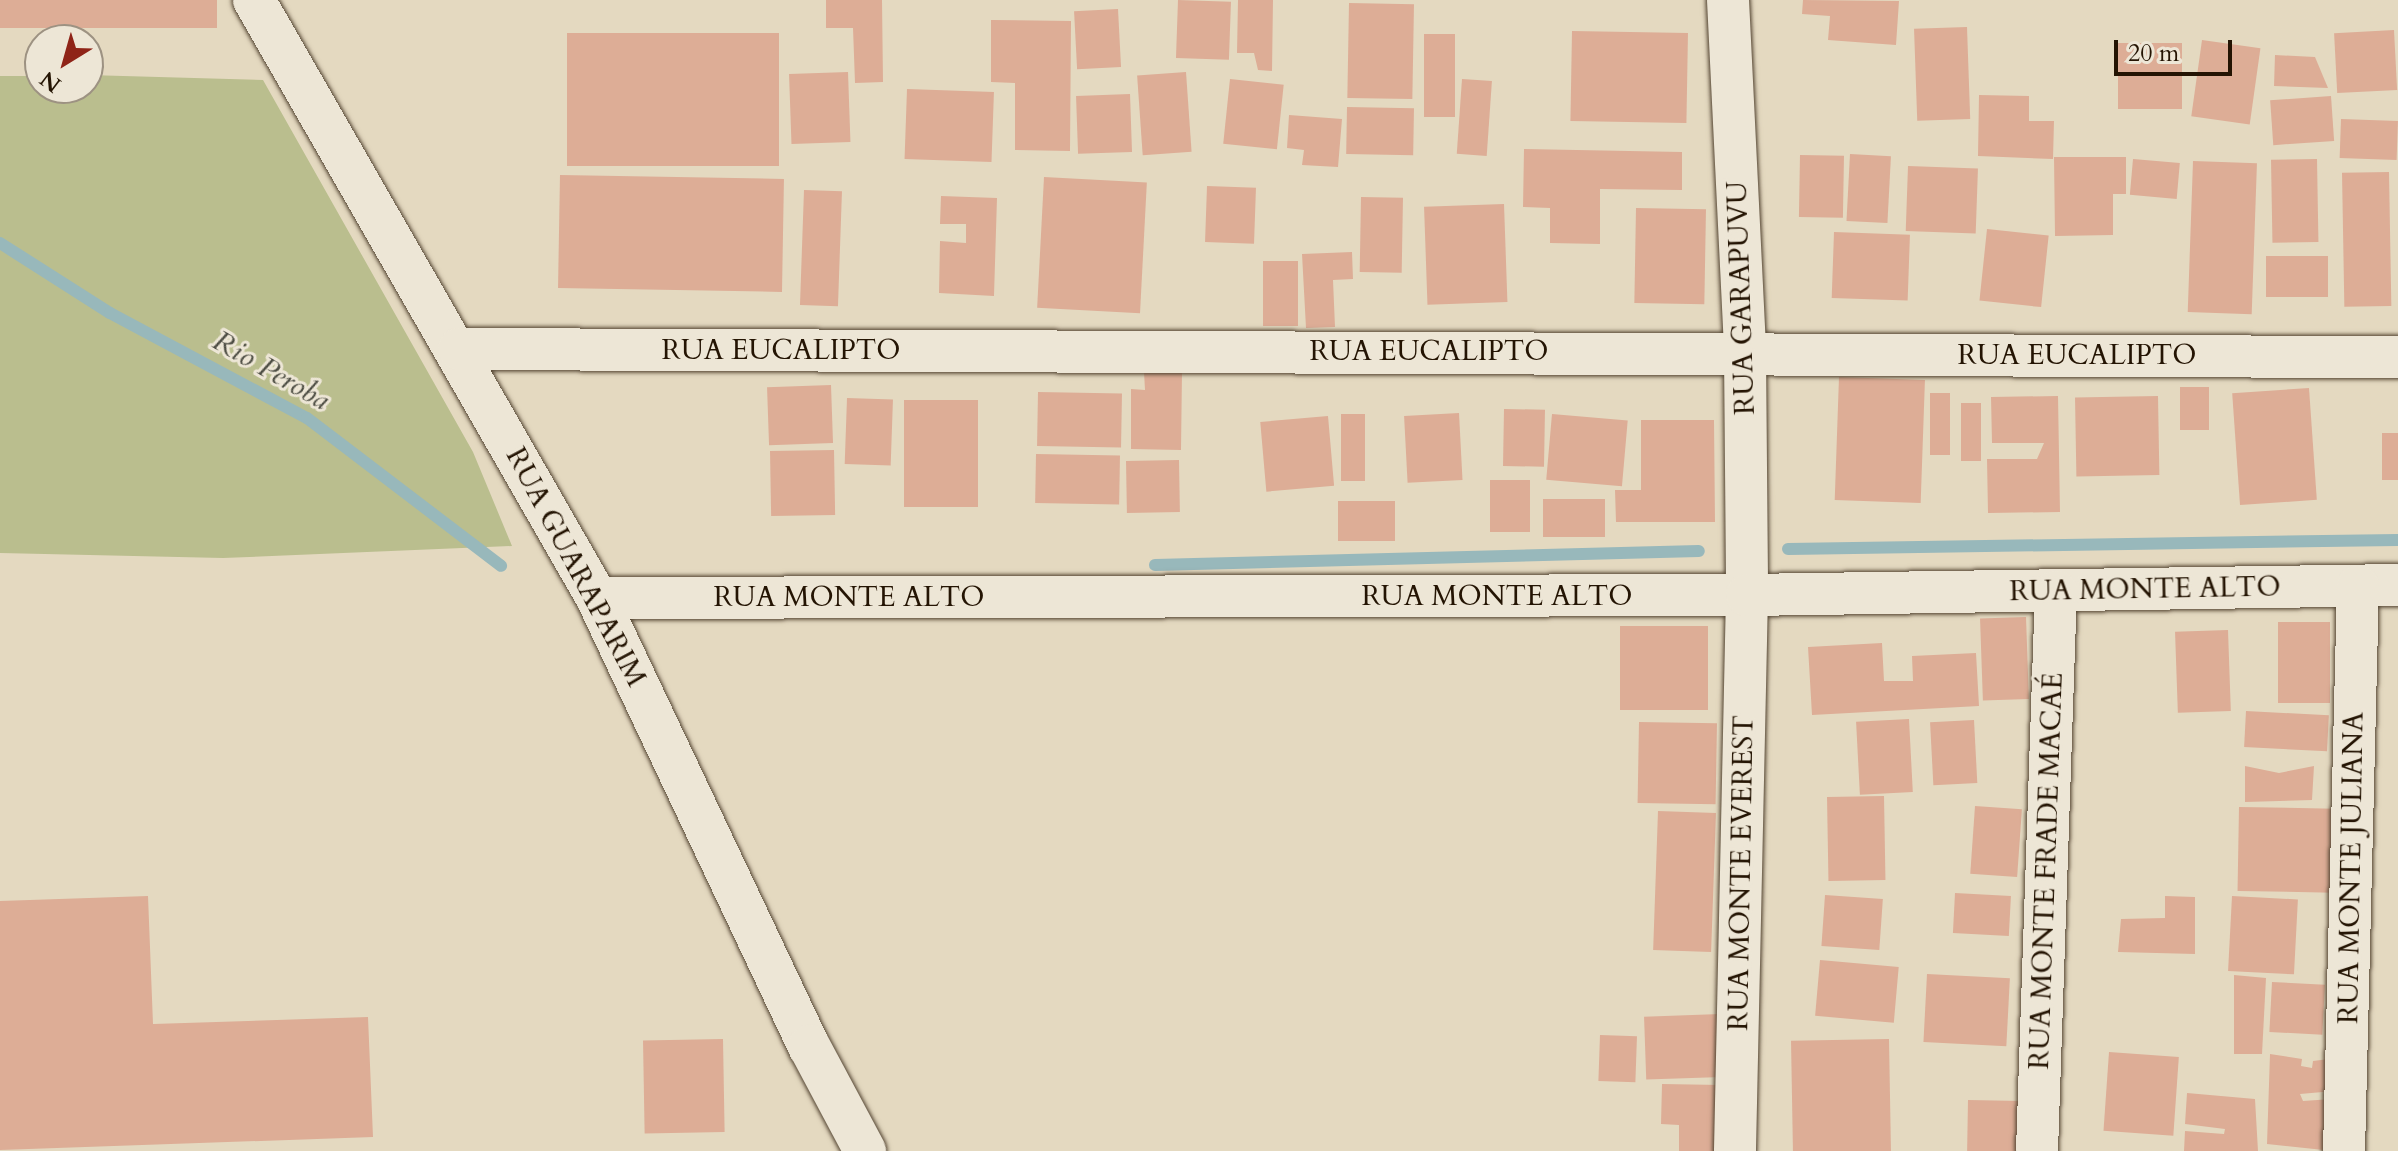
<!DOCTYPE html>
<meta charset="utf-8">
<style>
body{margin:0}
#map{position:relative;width:2398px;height:1151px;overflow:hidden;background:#e4d9c0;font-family:Cardo,serif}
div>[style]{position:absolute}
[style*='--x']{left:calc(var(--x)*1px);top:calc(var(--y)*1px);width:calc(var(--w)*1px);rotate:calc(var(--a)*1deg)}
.green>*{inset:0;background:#babe8e}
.stream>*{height:12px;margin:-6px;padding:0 6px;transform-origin:6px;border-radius:6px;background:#98b8bb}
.building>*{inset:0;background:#ddad96;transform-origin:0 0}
.roads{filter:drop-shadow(0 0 2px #544532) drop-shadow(0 0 2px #544532)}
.minor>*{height:42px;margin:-21px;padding:0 21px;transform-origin:21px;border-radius:21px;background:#ede6d6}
span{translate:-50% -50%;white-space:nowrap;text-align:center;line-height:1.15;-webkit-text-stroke:6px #ede6d6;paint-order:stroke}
.street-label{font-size:28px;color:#241403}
.water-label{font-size:30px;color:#4d4d43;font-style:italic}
.north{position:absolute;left:24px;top:24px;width:80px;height:80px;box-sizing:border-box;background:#ede6d6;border:2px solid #9d9282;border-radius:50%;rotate:217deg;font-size:22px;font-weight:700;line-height:32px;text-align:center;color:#241403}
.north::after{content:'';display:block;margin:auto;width:28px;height:36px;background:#8f2418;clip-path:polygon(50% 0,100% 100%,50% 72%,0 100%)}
.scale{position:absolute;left:2114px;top:40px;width:118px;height:36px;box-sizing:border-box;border:4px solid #241403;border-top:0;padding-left:10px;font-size:24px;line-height:28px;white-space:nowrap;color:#241403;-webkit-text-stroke:6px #ede6d6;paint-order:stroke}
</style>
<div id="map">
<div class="green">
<div style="clip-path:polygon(88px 75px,263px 80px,473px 452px,512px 546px,223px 558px,0 553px,0 76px,40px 76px,40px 88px,88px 88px)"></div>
</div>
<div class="stream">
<div style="--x:0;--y:243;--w:130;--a:32.5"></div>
<div style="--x:110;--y:313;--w:223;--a:28.1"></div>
<div style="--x:307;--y:418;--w:244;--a:37.3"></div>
<div style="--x:1788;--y:549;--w:610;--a:-0.85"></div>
<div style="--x:1155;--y:565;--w:544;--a:-1.47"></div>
</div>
<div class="building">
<div style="left:0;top:0;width:217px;height:28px"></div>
<div style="clip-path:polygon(826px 0,882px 0,883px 82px,855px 83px,853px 28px,826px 28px)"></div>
<div style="left:1178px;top:0;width:53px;height:58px;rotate:2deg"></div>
<div style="clip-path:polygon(1238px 0,1273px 0,1272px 71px,1258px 70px,1254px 53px,1237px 53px)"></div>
<div style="clip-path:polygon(1803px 0,1899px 1px,1896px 45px,1828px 40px,1830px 16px,1802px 14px)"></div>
<div style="left:1349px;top:3px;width:65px;height:95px;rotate:1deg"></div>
<div style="left:1118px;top:9px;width:58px;height:44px;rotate:87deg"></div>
<div style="clip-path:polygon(991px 20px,1071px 21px,1070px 151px,1015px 150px,1015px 83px,991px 82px)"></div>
<div style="left:1967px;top:27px;width:92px;height:53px;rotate:88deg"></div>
<div style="left:2394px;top:30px;width:60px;height:60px;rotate:87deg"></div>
<div style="left:1572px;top:31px;width:116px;height:90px;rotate:1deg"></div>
<div style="left:567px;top:33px;width:212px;height:133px"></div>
<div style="left:1424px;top:34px;width:31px;height:83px"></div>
<div style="left:2202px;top:40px;width:59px;height:77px;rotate:8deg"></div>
<div style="left:2118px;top:43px;width:64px;height:66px"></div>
<div style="clip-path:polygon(2275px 55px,2315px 57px,2328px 88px,2274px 86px)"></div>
<div style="left:848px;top:72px;width:70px;height:59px;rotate:88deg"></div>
<div style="left:1186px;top:72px;width:80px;height:49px;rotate:86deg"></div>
<div style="left:1230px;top:79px;width:54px;height:65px;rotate:6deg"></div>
<div style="left:1462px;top:79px;width:30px;height:75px;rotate:4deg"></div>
<div style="left:907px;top:89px;width:87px;height:70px;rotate:2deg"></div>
<div style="left:1130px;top:94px;width:58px;height:54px;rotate:88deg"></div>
<div style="clip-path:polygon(1979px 95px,2029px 96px,2029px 121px,2054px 121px,2053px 159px,1978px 156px)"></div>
<div style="left:2331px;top:96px;width:45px;height:61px;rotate:86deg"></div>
<div style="left:1347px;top:107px;width:67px;height:47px;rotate:1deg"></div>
<div style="clip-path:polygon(1289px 115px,1342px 119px,1338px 167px,1302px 165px,1304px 150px,1287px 148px)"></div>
<div style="left:2341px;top:119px;width:57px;height:39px;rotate:2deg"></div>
<div style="clip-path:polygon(1524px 149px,1682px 152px,1682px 190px,1600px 189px,1600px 244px,1550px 243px,1550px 208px,1523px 207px)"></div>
<div style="left:1850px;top:154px;width:41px;height:67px;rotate:3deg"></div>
<div style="left:1800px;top:155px;width:44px;height:62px;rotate:1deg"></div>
<div style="clip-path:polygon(2054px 157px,2126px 157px,2126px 194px,2113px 194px,2113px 235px,2055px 236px)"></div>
<div style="left:2133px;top:159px;width:47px;height:36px;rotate:5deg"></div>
<div style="left:2317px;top:159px;width:83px;height:46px;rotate:89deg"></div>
<div style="left:2193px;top:161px;width:64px;height:151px;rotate:2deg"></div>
<div style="left:1908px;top:166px;width:70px;height:65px;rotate:2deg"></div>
<div style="left:2389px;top:172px;width:134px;height:47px;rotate:89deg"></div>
<div style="left:560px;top:175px;width:224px;height:113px;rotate:1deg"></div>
<div style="left:1044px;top:177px;width:103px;height:131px;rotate:3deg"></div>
<div style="left:1207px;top:186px;width:49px;height:56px;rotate:2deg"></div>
<div style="left:804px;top:190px;width:38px;height:115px;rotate:2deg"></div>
<div style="clip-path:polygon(941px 196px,997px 198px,994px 296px,939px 293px,940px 241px,966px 243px,966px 224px,940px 224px)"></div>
<div style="left:1361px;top:197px;width:42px;height:75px;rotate:1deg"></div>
<div style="left:1504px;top:204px;width:98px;height:80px;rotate:88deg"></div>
<div style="left:1636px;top:208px;width:70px;height:95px;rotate:1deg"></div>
<div style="left:1987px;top:229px;width:62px;height:72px;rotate:6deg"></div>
<div style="left:1834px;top:232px;width:76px;height:66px;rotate:2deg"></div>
<div style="clip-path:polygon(1352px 252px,1353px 279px,1333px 280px,1335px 327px,1306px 328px,1302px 254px)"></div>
<div style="left:2266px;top:256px;width:62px;height:41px"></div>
<div style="left:1263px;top:261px;width:35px;height:65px"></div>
<div style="clip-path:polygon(1144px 372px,1182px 372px,1181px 450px,1131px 449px,1131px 389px,1145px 390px)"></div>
<div style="left:1839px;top:377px;width:86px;height:123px;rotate:2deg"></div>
<div style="left:831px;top:385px;width:58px;height:64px;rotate:88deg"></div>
<div style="left:2180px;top:387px;width:29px;height:43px"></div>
<div style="left:2309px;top:388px;width:112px;height:77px;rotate:86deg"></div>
<div style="left:1038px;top:392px;width:84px;height:54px;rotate:1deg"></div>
<div style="left:1930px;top:393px;width:20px;height:62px"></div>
<div style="clip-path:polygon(2058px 396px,2060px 512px,1988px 513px,1987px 459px,2037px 459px,2044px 443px,1992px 443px,1991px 397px)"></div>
<div style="left:2158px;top:396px;width:79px;height:83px;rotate:89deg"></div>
<div style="left:847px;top:398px;width:46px;height:66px;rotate:2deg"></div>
<div style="left:904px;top:400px;width:74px;height:107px"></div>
<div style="left:1961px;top:403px;width:20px;height:58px"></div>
<div style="left:1504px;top:409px;width:41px;height:57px;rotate:1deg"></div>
<div style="left:1459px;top:413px;width:67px;height:55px;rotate:87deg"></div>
<div style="left:1341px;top:414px;width:24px;height:67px"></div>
<div style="left:1552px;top:414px;width:76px;height:66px;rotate:5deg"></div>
<div style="left:1328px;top:416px;width:70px;height:68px;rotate:85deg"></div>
<div style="clip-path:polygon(1641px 420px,1714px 420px,1715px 522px,1616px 522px,1615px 490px,1641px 490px)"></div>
<div style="left:2382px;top:433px;width:16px;height:47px"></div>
<div style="left:834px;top:450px;width:65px;height:64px;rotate:89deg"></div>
<div style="left:1036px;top:454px;width:84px;height:49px;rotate:1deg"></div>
<div style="left:1179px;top:460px;width:52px;height:53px;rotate:89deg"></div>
<div style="left:1490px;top:480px;width:40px;height:52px"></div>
<div style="left:1605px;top:499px;width:38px;height:62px;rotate:90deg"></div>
<div style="left:1338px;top:501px;width:57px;height:40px"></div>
<div style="left:2026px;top:617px;width:82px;height:46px;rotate:88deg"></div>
<div style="left:2278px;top:622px;width:52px;height:81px"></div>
<div style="left:1620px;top:626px;width:88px;height:84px"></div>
<div style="left:2228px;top:630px;width:81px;height:53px;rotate:88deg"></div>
<div style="clip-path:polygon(1882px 643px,1884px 681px,1913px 681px,1912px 656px,1976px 653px,1979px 706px,1812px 715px,1808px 647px)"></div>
<div style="left:2246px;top:711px;width:83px;height:36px;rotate:3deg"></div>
<div style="left:1909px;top:719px;width:73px;height:53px;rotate:87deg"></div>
<div style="left:1974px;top:720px;width:63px;height:44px;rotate:87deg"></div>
<div style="left:1639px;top:722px;width:78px;height:81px;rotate:1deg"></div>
<div style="clip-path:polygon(2245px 766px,2279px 773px,2314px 766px,2312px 800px,2245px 802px)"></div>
<div style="left:1884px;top:796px;width:84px;height:57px;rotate:89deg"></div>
<div style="left:1975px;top:806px;width:47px;height:68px;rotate:4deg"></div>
<div style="left:2239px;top:807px;width:96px;height:84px;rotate:1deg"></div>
<div style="left:1658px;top:811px;width:58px;height:139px;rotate:2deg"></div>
<div style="left:1955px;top:893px;width:56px;height:40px;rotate:3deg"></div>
<div style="left:1825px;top:895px;width:58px;height:51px;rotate:4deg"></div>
<div style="clip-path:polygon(148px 896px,153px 1024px,368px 1017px,373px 1137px,0 1150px,0 901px)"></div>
<div style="clip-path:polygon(2165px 896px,2195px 897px,2195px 954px,2118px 952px,2121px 919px,2165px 918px)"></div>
<div style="left:2232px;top:896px;width:66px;height:75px;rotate:3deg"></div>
<div style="left:1820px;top:960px;width:79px;height:56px;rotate:5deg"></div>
<div style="left:1927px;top:974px;width:83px;height:68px;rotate:3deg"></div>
<div style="clip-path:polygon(2234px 975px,2266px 978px,2262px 1054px,2234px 1054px)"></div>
<div style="left:2272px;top:982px;width:53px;height:50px;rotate:3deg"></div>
<div style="left:1720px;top:1014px;width:63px;height:76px;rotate:88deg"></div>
<div style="left:1600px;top:1035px;width:37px;height:46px;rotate:2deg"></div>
<div style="left:723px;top:1039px;width:93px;height:80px;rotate:89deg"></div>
<div style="left:1889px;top:1039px;width:112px;height:98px;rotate:89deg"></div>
<div style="left:2109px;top:1052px;width:70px;height:79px;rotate:4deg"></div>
<div style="clip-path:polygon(2270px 1054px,2302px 1059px,2301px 1066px,2312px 1068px,2313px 1061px,2337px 1058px,2334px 1091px,2300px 1094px,2303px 1101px,2332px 1099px,2333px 1151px,2267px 1144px)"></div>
<div style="clip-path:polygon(1662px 1084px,1721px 1085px,1720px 1151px,1679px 1151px,1679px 1125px,1661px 1124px)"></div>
<div style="clip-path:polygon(2187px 1093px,2255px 1099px,2258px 1151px,2184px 1151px,2185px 1131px,2224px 1134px,2225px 1129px,2185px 1124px)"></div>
<div style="left:1968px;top:1100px;width:53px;height:51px;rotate:1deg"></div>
</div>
<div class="roads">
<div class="minor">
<div style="--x:254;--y:0;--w:689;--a:60.16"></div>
<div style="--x:597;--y:598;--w:496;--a:64.7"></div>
<div style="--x:809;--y:1046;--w:119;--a:61.9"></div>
<div style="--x:1728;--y:0;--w:352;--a:87.2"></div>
<div style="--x:1745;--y:352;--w:243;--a:89.5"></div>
<div style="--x:1747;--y:595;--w:556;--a:91.24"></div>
<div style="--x:459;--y:349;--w:1939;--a:0.24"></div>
<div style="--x:597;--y:598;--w:1150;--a:-0.15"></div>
<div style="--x:1747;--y:595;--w:651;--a:-0.88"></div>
<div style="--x:2037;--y:1151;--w:560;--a:-88.06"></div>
<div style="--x:2344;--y:1151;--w:565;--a:-88.58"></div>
</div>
</div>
<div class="street-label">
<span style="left:1741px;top:298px;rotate:-92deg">RUA GARAPUVU</span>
<span style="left:781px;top:350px">RUA EUCALIPTO</span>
<span style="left:1429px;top:351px">RUA EUCALIPTO</span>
<span style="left:2077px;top:355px">RUA EUCALIPTO</span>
<span style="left:576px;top:567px;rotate:62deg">RUA GUARAPARIM</span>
<span style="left:2145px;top:589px;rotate:-1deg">RUA MONTE ALTO</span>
<span style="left:1497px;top:596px">RUA MONTE ALTO</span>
<span style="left:849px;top:597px">RUA MONTE ALTO</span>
<span style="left:2351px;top:868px;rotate:-89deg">RUA MONTE JULIANA</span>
<span style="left:2046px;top:871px;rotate:-88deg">RUA MONTE FRADE MACAÉ</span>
<span style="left:1741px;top:873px;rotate:-89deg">RUA MONTE EVEREST</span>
</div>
<div class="water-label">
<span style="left:271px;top:371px;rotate:30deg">Rio Peroba</span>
</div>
<div class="north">N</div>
<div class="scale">20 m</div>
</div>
